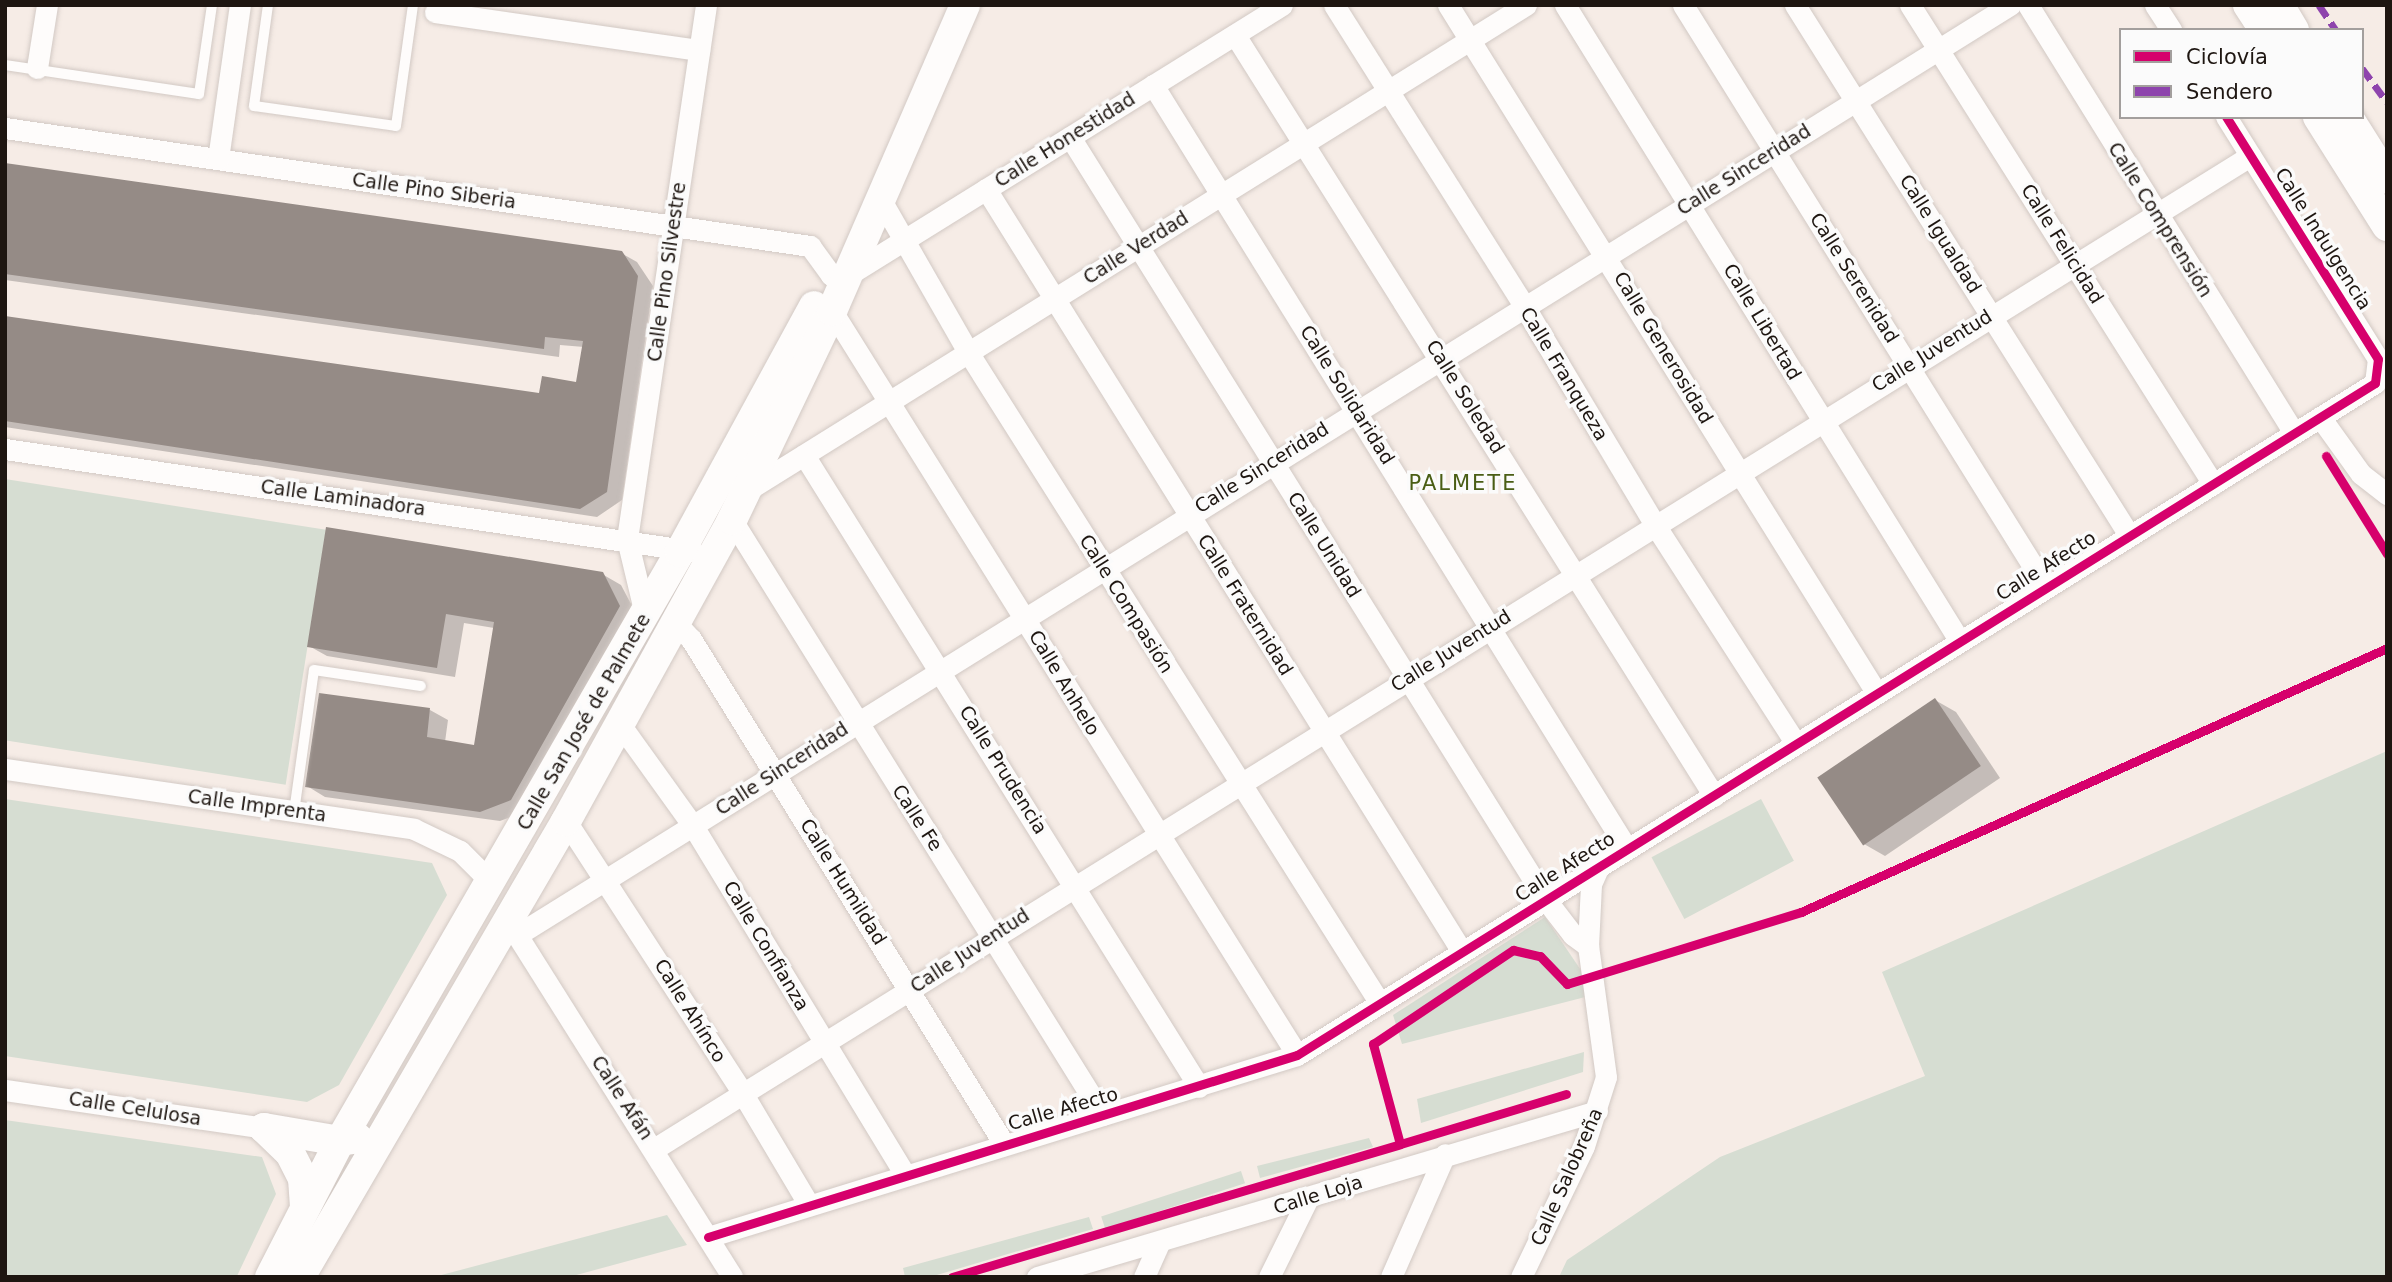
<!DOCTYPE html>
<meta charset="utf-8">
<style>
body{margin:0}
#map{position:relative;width:2392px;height:1282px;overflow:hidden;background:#f6ece6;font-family:"DejaVu Sans",sans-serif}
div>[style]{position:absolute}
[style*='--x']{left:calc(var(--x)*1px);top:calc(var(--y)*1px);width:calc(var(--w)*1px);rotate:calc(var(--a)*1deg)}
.green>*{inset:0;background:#d6ddd2;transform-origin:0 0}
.shadow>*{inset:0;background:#0003}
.building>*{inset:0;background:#958b86;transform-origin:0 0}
.roads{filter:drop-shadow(0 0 2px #d2c9c4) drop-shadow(0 0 2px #d2c9c4)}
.lane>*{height:10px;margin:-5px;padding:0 5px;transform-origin:5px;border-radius:5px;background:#fefcfb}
.street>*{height:21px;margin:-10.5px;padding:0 10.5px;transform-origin:10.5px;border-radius:10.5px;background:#fefcfb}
.secondary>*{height:30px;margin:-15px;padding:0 15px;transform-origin:15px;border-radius:15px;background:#fefcfb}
.quiet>*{height:7px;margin-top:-3.5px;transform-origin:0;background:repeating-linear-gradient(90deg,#8e44ad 0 14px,transparent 0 21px)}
.cycleway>*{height:9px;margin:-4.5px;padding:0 4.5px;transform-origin:4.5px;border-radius:4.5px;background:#d6006c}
span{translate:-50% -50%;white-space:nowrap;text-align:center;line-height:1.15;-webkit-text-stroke:7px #fbfbfb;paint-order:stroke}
.street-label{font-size:19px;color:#1e1611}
.neighbourhood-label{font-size:21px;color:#4a5e15;letter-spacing:2px}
.frame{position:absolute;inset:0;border:7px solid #1e1611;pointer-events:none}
.legend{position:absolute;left:2119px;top:28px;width:245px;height:91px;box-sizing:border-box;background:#fbfbfb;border:2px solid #a39f9d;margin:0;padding:9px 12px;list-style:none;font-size:21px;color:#1e1611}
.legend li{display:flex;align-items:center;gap:14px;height:35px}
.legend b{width:35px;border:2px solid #a39f9d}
</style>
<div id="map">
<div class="green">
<div style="left:5px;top:479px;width:325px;height:258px;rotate:9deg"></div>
<div style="clip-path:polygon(2387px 751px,2387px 1277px,1559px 1277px,1567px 1260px,1720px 1157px,1925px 1076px,1882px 972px)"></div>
<div style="clip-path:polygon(5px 799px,432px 863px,447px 895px,339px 1085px,307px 1102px,5px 1056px)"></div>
<div style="left:1761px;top:799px;width:70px;height:124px;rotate:62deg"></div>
<div style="clip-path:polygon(1545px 917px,1597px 994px,1402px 1044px,1393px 1015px)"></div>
<div style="clip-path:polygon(1584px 1052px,1583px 1072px,1421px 1123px,1417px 1099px)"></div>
<div style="clip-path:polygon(5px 1120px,262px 1157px,276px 1194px,237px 1276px,5px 1277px)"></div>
<div style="clip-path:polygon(1369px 1138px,1373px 1147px,1260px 1178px,1257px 1166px)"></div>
<div style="left:1241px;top:1171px;width:13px;height:147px;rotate:72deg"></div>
<div style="clip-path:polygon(667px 1215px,687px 1245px,569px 1277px,434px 1277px)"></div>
<div style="clip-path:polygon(1089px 1217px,1093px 1229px,930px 1277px,905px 1277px,903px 1268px)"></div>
</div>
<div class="shadow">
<div style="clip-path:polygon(5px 164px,621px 253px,637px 262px,653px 286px,622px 500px,597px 517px,5px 427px,5px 317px,540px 395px,577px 384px,584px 347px,560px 345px,559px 357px,5px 280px)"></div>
<div style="clip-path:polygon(602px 574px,621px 585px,638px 617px,529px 810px,500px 821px,325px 797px,307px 786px,430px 710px,448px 720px,445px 742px,475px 747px,494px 628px,464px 623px,455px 677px,327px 656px,309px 646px)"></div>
<div style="clip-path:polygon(1935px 700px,1956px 712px,2000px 778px,1885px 856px,1864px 844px)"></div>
</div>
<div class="building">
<div style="clip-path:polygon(5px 163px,622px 251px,638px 276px,607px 492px,580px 509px,5px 421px,5px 316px,539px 393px,542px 376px,576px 382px,583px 341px,545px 337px,544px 349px,5px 274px)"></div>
<div style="clip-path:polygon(326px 527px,603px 572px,620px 606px,511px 800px,480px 812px,305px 787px,319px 693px,430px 708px,427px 737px,474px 745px,494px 622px,446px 614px,437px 668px,307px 647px)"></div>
<div style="left:1935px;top:698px;width:82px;height:142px;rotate:56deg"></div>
</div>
<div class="roads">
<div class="lane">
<div style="--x:268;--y:5;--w:102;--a:97.9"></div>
<div style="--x:254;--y:106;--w:143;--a:8"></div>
<div style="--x:396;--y:126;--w:122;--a:-82"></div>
<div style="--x:5;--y:65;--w:196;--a:8.5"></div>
<div style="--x:199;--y:94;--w:90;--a:-81.7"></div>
<div style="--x:294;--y:812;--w:143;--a:-82"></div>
<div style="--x:314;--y:670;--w:108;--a:8.5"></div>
</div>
<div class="street">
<div style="--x:1334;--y:5;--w:356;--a:57.7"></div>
<div style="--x:1524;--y:306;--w:255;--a:59.1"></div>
<div style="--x:1655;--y:525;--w:258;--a:57.2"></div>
<div style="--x:1448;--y:5;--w:809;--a:58.08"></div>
<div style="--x:1565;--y:5;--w:747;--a:58.18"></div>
<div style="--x:1683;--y:5;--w:686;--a:58.05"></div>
<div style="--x:1795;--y:5;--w:626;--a:57.78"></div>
<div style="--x:1910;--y:5;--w:567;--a:57.68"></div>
<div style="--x:2028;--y:5;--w:504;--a:58.14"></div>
<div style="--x:2155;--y:5;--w:30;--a:57"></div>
<div style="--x:435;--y:12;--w:267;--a:8.2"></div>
<div style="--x:1235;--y:35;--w:899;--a:57.81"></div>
<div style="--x:37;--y:68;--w:64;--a:-81"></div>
<div style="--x:1153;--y:85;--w:899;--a:58.18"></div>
<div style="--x:5;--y:128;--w:814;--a:8.34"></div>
<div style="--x:810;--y:246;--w:36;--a:54"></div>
<div style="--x:831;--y:275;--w:17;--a:0"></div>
<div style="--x:848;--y:275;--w:511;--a:-31.89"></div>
<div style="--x:1070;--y:137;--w:899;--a:58.04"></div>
<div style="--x:1546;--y:900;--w:44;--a:52.4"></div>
<div style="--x:1573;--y:935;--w:19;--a:36"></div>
<div style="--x:218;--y:159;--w:156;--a:-81.9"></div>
<div style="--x:986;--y:189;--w:897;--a:58.03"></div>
<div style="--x:881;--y:200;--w:175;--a:60.2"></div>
<div style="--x:968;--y:352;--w:769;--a:57.69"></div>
<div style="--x:832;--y:311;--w:877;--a:57.99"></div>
<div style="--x:2320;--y:417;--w:70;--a:54.3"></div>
<div style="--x:2361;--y:474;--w:33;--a:38"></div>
<div style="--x:5;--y:449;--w:695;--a:8.45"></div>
<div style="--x:804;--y:455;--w:745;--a:57.99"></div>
<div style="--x:746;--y:491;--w:919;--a:-31.93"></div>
<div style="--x:732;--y:520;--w:701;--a:58.06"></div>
<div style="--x:645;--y:614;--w:77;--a:-103.5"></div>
<div style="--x:627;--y:539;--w:540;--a:-81.58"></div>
<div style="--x:676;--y:623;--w:22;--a:47"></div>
<div style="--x:691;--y:639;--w:594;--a:58.21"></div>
<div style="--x:619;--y:723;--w:127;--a:54.3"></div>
<div style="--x:693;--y:826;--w:408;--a:58.7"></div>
<div style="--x:5;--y:769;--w:413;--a:8.3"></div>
<div style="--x:414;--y:829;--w:51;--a:25.6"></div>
<div style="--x:460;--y:851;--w:45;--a:45"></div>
<div style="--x:566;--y:821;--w:325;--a:57"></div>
<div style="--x:743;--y:1094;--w:129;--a:59.3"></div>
<div style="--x:506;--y:926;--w:14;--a:39"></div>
<div style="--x:517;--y:935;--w:404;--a:57.8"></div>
<div style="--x:517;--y:935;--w:1759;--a:-31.92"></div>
<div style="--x:5;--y:1090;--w:262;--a:8.3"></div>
<div style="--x:654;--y:1149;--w:1880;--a:-31.89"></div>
<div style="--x:708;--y:1237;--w:616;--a:-17.17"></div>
<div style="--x:1297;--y:1055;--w:1270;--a:-31.94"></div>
<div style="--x:2375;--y:383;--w:24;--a:-83"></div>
<div style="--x:2378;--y:359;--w:286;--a:-122.1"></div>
<div style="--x:1037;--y:1277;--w:584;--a:-16.51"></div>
<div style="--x:1144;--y:1277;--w:39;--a:-66"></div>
<div style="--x:1269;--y:1277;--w:88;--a:-63.7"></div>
<div style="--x:1391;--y:1277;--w:134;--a:-66.3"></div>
<div style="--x:1521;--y:1277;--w:145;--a:-64.3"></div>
<div style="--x:1584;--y:1146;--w:72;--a:-72.3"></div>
<div style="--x:1606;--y:1077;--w:132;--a:-97.8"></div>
<div style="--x:1588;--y:946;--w:62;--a:-87.2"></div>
<div style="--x:1591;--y:884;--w:17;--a:-66"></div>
</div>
<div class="secondary">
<div style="--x:2248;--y:5;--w:30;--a:57"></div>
<div style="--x:2279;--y:5;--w:29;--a:59"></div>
<div style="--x:2318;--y:117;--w:129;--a:57.7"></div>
<div style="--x:2348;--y:117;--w:73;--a:57.8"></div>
<div style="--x:264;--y:1128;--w:77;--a:9.7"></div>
<div style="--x:340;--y:1141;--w:18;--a:-9"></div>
<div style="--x:264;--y:1128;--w:36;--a:44"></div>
<div style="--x:290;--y:1153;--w:28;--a:63"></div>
<div style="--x:303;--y:1178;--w:27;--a:86"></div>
<div style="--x:270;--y:1277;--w:153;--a:-62.8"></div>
<div style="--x:340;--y:1141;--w:680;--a:-60"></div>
<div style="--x:680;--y:552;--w:280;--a:-61.4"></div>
<div style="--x:300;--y:1277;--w:528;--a:-59.74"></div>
<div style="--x:566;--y:821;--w:344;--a:-61.1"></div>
<div style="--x:732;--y:520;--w:232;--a:-64.4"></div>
<div style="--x:832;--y:311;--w:334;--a:-66.5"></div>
</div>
</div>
<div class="quiet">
<div style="--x:2319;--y:5;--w:30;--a:56"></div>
<div style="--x:2362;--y:68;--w:42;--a:53.7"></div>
</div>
<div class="cycleway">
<div style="--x:2326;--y:456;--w:115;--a:58.1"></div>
<div style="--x:1566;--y:1094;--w:173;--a:163.2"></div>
<div style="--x:1400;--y:1144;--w:104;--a:-105.1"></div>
<div style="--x:1373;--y:1044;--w:169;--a:-33.9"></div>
<div style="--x:1513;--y:950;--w:28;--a:13"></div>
<div style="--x:1540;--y:956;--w:39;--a:46"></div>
<div style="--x:1567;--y:984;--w:245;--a:-17.1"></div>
<div style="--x:1801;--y:912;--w:643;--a:-24.25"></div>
<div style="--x:708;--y:1237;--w:616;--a:-17.17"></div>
<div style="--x:1297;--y:1055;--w:1270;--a:-31.94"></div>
<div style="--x:2375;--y:383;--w:24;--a:-83"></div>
<div style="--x:2378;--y:359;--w:286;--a:-122.1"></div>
<div style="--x:952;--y:1277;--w:467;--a:-16.5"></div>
</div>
<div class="street-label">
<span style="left:1065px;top:140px;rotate:-32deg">Calle Honestidad</span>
<span style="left:1744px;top:170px;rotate:-32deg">Calle Sinceridad</span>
<span style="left:434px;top:191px;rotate:8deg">Calle Pino Siberia</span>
<span style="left:2160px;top:220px;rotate:58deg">Calle Comprensión</span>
<span style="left:1940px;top:234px;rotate:58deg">Calle Igualdad</span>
<span style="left:2323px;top:239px;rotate:58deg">Calle Indulgencia</span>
<span style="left:2062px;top:244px;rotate:58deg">Calle Felicidad</span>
<span style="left:1136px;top:248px;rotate:-32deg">Calle Verdad</span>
<span style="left:667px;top:272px;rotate:-82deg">Calle Pino Silvestre</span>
<span style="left:1854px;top:278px;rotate:58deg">Calle Serenidad</span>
<span style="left:1762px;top:322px;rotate:59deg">Calle Libertad</span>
<span style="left:1663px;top:348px;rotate:59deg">Calle Generosidad</span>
<span style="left:1932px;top:351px;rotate:-32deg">Calle Juventud</span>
<span style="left:1564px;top:374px;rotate:59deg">Calle Franqueza</span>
<span style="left:1347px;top:395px;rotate:58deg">Calle Solidaridad</span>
<span style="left:1465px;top:397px;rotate:58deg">Calle Soledad</span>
<span style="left:1262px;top:468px;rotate:-32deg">Calle Sinceridad</span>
<span style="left:343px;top:498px;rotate:8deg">Calle Laminadora</span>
<span style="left:1324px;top:545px;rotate:58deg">Calle Unidad</span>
<span style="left:2046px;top:566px;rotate:-32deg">Calle Afecto</span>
<span style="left:1126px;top:604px;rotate:58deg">Calle Compasión</span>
<span style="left:1245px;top:605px;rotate:58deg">Calle Fraternidad</span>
<span style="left:1451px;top:651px;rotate:-32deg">Calle Juventud</span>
<span style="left:1064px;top:683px;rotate:59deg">Calle Anhelo</span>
<span style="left:584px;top:722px;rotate:-60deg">Calle San José de Palmete</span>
<span style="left:782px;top:769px;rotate:-33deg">Calle Sinceridad</span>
<span style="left:1003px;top:770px;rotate:58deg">Calle Prudencia</span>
<span style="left:257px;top:806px;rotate:8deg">Calle Imprenta</span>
<span style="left:917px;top:818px;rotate:57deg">Calle Fe</span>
<span style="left:1565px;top:867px;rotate:-32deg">Calle Afecto</span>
<span style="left:843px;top:882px;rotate:58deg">Calle Humildad</span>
<span style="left:766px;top:946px;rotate:59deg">Calle Confianza</span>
<span style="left:970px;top:951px;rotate:-33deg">Calle Juventud</span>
<span style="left:690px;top:1011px;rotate:58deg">Calle Ahínco</span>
<span style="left:622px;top:1098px;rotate:57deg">Calle Afán</span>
<span style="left:135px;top:1109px;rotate:9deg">Calle Celulosa</span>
<span style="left:1063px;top:1109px;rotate:-16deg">Calle Afecto</span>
<span style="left:1567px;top:1177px;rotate:-66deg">Calle Salobreña</span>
<span style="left:1318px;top:1195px;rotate:-17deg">Calle Loja</span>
</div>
<div class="neighbourhood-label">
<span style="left:1463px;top:483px">PALMETE</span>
</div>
<div class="frame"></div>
<ul class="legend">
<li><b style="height:9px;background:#d6006c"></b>Ciclovía</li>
<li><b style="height:9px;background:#8e44ad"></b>Sendero</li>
</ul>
</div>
